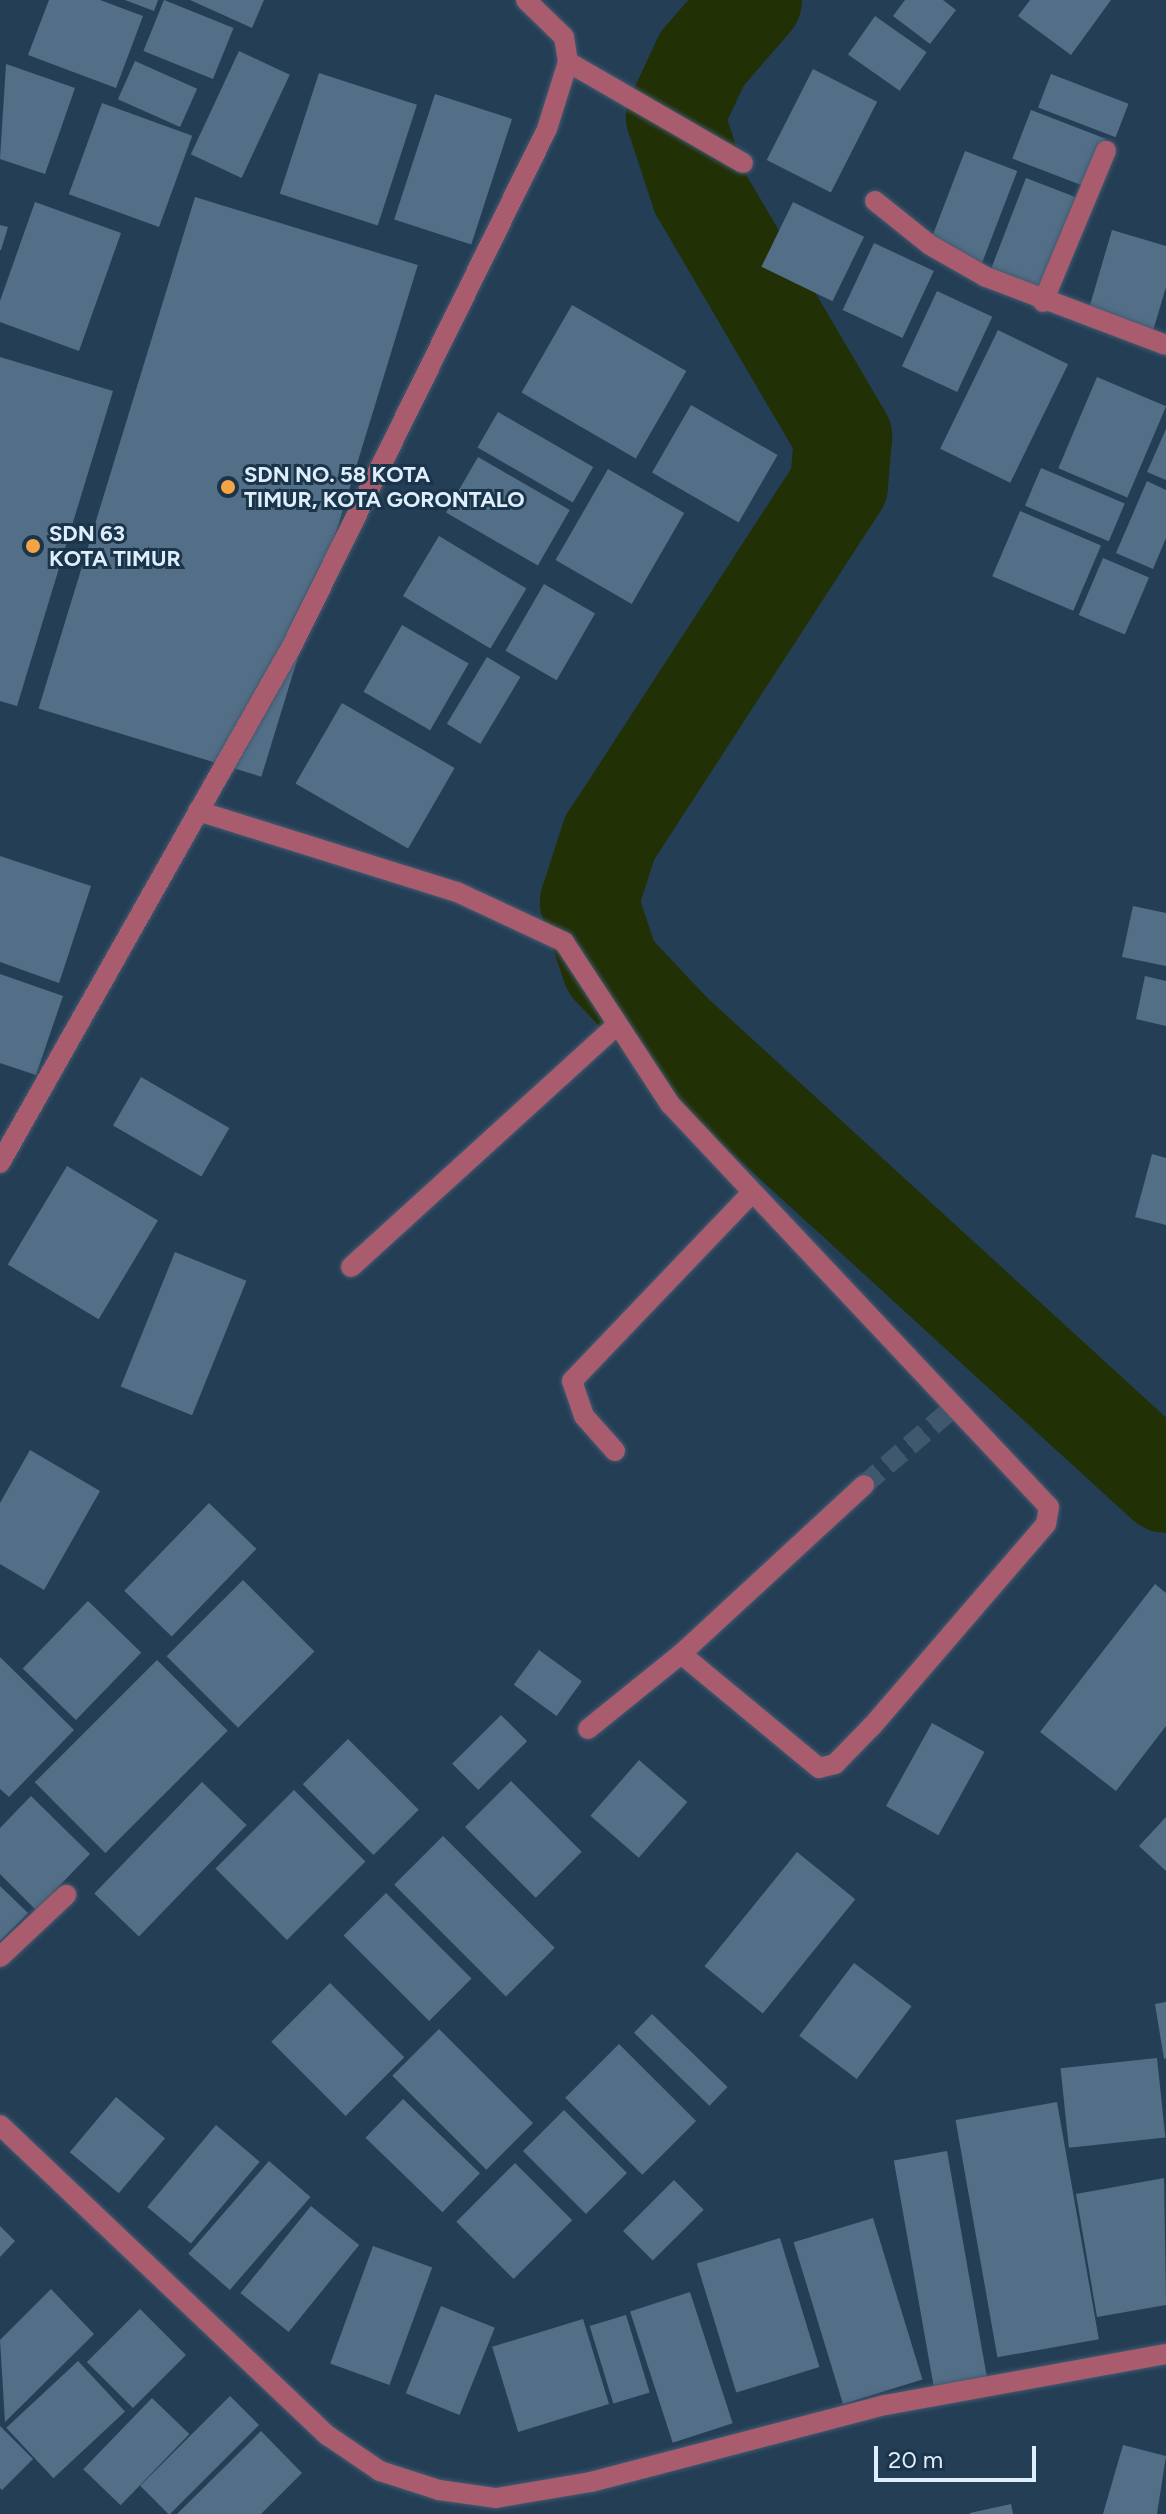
<!DOCTYPE html>
<style>
body{margin:0}
#map{position:relative;width:1166px;height:2514px;overflow:hidden;background:#243e55;font-family:Figtree,sans-serif}
div>[style]{position:absolute}
[style*='--x']{left:calc(var(--x)*1px);top:calc(var(--y)*1px);width:calc(var(--w)*1px);rotate:calc(var(--a)*1deg)}
.river>*{height:98px;margin:-49px;padding:0 49px;transform-origin:49px;border-radius:49px;background:#223005}
.building>*{inset:0;background:#536f87;transform-origin:0 0}
.minor-tunnel>*{height:20px;margin-top:-10px;transform-origin:0;background:repeating-linear-gradient(90deg,#40586e 0 20px,transparent 0 30px)}
.roads{filter:drop-shadow(0 0 2px #425a70) drop-shadow(0 0 2px #425a70)}
.minor>*{height:20px;margin:-10px;padding:0 10px;transform-origin:10px;border-radius:10px;background:#a85c6d}
.dots>*{width:22px;height:22px;translate:-50% -50%;box-sizing:border-box;border:4px solid #1a344a;border-radius:50%}
span{translate:-50% -50%;white-space:nowrap;text-align:center;line-height:1.15;-webkit-text-stroke:6px #1a344a;paint-order:stroke}
.poi-label{font-size:22px;color:#dfeefd;font-weight:700}
.left{translate:0 -50%;text-align:left}
.scale{position:absolute;left:874px;top:2446px;width:162px;height:36px;box-sizing:border-box;border:4px solid #dfeefd;border-top:0;padding-left:10px;font-size:24px;line-height:28px;white-space:nowrap;color:#dfeefd;-webkit-text-stroke:6px #1a344a;paint-order:stroke}
</style>
<div id="map">
<div class="river">
<div style="--x:753;--y:0;--w:78;--a:130.8"></div>
<div style="--x:702;--y:59;--w:64;--a:115"></div>
<div style="--x:675;--y:117;--w:80;--a:71.8"></div>
<div style="--x:700;--y:193;--w:283;--a:59.6"></div>
<div style="--x:843;--y:437;--w:48;--a:94.8"></div>
<div style="--x:839;--y:485;--w:420;--a:123"></div>
<div style="--x:610;--y:837;--w:68;--a:107.9"></div>
<div style="--x:589;--y:902;--w:69;--a:71.3"></div>
<div style="--x:611;--y:967;--w:91;--a:46.8"></div>
<div style="--x:673;--y:1033;--w:668;--a:42.45"></div>
</div>
<div class="building">
<div style="clip-path:polygon(49px 0,100px 0,143px 16px,116px 88px,28px 55px)"></div>
<div style="clip-path:polygon(125px 0,158px 0,154px 11px)"></div>
<div style="left:164px;top:0;width:75px;height:55px;rotate:22deg"></div>
<div style="clip-path:polygon(190px 0,264px 0,252px 28px)"></div>
<div style="clip-path:polygon(905px 0,943px 0,956px 10px,930px 44px,893px 16px)"></div>
<div style="clip-path:polygon(1030px 0,1111px 0,1071px 55px,1018px 16px)"></div>
<div style="left:875px;top:16px;width:63px;height:47px;rotate:35deg"></div>
<div style="left:239px;top:51px;width:56px;height:114px;rotate:25deg"></div>
<div style="left:135px;top:61px;width:68px;height:42px;rotate:24deg"></div>
<div style="clip-path:polygon(6px 64px,75px 88px,45px 174px,0 159px)"></div>
<div style="left:813px;top:69px;width:72px;height:102px;rotate:27deg"></div>
<div style="left:319px;top:73px;width:103px;height:127px;rotate:18deg"></div>
<div style="left:1051px;top:74px;width:83px;height:36px;rotate:21deg"></div>
<div style="left:435px;top:94px;width:81px;height:132px;rotate:18deg"></div>
<div style="left:102px;top:103px;width:96px;height:97px;rotate:20deg"></div>
<div style="left:1031px;top:110px;width:80px;height:52px;rotate:21deg"></div>
<div style="left:965px;top:151px;width:56px;height:98px;rotate:21deg"></div>
<div style="left:1026px;top:178px;width:59px;height:100px;rotate:21deg"></div>
<div style="left:195px;top:197px;width:233px;height:535px;rotate:17deg"></div>
<div style="clip-path:polygon(35px 202px,121px 233px,79px 351px,0 322px,0 301px)"></div>
<div style="left:793px;top:202px;width:79px;height:72px;rotate:26deg"></div>
<div style="clip-path:polygon(0 225px,8px 227px,1px 250px,0 250px)"></div>
<div style="clip-path:polygon(1112px 230px,1166px 246px,1166px 287px,1153px 331px,1088px 312px)"></div>
<div style="left:874px;top:243px;width:66px;height:74px;rotate:25deg"></div>
<div style="left:937px;top:291px;width:61px;height:83px;rotate:25deg"></div>
<div style="left:572px;top:305px;width:132px;height:101px;rotate:30deg"></div>
<div style="left:998px;top:330px;width:78px;height:132px;rotate:26deg"></div>
<div style="clip-path:polygon(0 357px,113px 391px,17px 706px,0 701px)"></div>
<div style="left:1097px;top:377px;width:75px;height:99px;rotate:23deg"></div>
<div style="left:691px;top:405px;width:100px;height:78px;rotate:30deg"></div>
<div style="left:498px;top:412px;width:110px;height:41px;rotate:30deg"></div>
<div style="clip-path:polygon(1166px 429px,1166px 480px,1147px 472px)"></div>
<div style="left:478px;top:457px;width:106px;height:64px;rotate:30deg"></div>
<div style="left:1041px;top:468px;width:91px;height:41px;rotate:23deg"></div>
<div style="left:608px;top:469px;width:88px;height:105px;rotate:30deg"></div>
<div style="clip-path:polygon(1147px 481px,1166px 490px,1166px 538px,1153px 569px,1116px 553px)"></div>
<div style="left:1020px;top:511px;width:88px;height:71px;rotate:23deg"></div>
<div style="left:439px;top:536px;width:102px;height:70px;rotate:31deg"></div>
<div style="left:1103px;top:558px;width:50px;height:62px;rotate:23deg"></div>
<div style="left:544px;top:584px;width:59px;height:77px;rotate:30deg"></div>
<div style="left:402px;top:625px;width:77px;height:77px;rotate:30deg"></div>
<div style="left:487px;top:657px;width:39px;height:78px;rotate:31deg"></div>
<div style="left:342px;top:703px;width:130px;height:93px;rotate:30deg"></div>
<div style="clip-path:polygon(0 856px,91px 886px,59px 983px,0 962px)"></div>
<div style="clip-path:polygon(1133px 906px,1166px 913px,1166px 966px,1122px 957px)"></div>
<div style="clip-path:polygon(0 974px,63px 996px,36px 1075px,0 1063px)"></div>
<div style="clip-path:polygon(1145px 976px,1166px 981px,1166px 1026px,1136px 1019px)"></div>
<div style="left:141px;top:1077px;width:102px;height:56px;rotate:30deg"></div>
<div style="clip-path:polygon(1152px 1154px,1166px 1158px,1166px 1225px,1135px 1217px)"></div>
<div style="left:67px;top:1166px;width:106px;height:115px;rotate:31deg"></div>
<div style="left:175px;top:1252px;width:77px;height:145px;rotate:22deg"></div>
<div style="clip-path:polygon(30px 1450px,100px 1491px,44px 1590px,0 1564px,0 1503px)"></div>
<div style="left:209px;top:1503px;width:66px;height:122px;rotate:44deg"></div>
<div style="left:243px;top:1580px;width:101px;height:108px;rotate:45deg"></div>
<div style="clip-path:polygon(1155px 1584px,1166px 1593px,1166px 1726px,1116px 1791px,1040px 1732px)"></div>
<div style="left:88px;top:1601px;width:74px;height:94px;rotate:44deg"></div>
<div style="left:539px;top:1650px;width:53px;height:43px;rotate:36deg"></div>
<div style="clip-path:polygon(0 1657px,74px 1730px,9px 1797px,0 1789px)"></div>
<div style="left:157px;top:1660px;width:100px;height:173px;rotate:45deg"></div>
<div style="left:501px;top:1715px;width:37px;height:69px;rotate:45deg"></div>
<div style="left:932px;top:1723px;width:60px;height:95px;rotate:29deg"></div>
<div style="left:348px;top:1739px;width:100px;height:64px;rotate:45deg"></div>
<div style="left:639px;top:1760px;width:64px;height:74px;rotate:41deg"></div>
<div style="left:511px;top:1781px;width:100px;height:65px;rotate:45deg"></div>
<div style="left:202px;top:1782px;width:62px;height:155px;rotate:44deg"></div>
<div style="left:294px;top:1790px;width:101px;height:111px;rotate:45deg"></div>
<div style="clip-path:polygon(31px 1796px,90px 1854px,36px 1910px,0 1874px,0 1828px)"></div>
<div style="clip-path:polygon(1166px 1817px,1166px 1871px,1139px 1846px)"></div>
<div style="left:443px;top:1836px;width:158px;height:69px;rotate:45deg"></div>
<div style="left:797px;top:1852px;width:75px;height:147px;rotate:39deg"></div>
<div style="clip-path:polygon(0 1886px,28px 1913px,0 1941px)"></div>
<div style="left:386px;top:1893px;width:121px;height:60px;rotate:45deg"></div>
<div style="left:854px;top:1963px;width:72px;height:91px;rotate:37deg"></div>
<div style="left:330px;top:1983px;width:105px;height:83px;rotate:45deg"></div>
<div style="clip-path:polygon(1166px 2002px,1166px 2058px,1164px 2059px,1155px 2004px)"></div>
<div style="left:652px;top:2014px;width:105px;height:26px;rotate:44deg"></div>
<div style="left:439px;top:2029px;width:133px;height:66px;rotate:45deg"></div>
<div style="left:619px;top:2044px;width:109px;height:76px;rotate:45deg"></div>
<div style="left:1157px;top:2058px;width:80px;height:97px;rotate:84deg"></div>
<div style="left:116px;top:2097px;width:64px;height:72px;rotate:40deg"></div>
<div style="left:403px;top:2099px;width:107px;height:54px;rotate:44deg"></div>
<div style="left:1057px;top:2102px;width:241px;height:103px;rotate:80deg"></div>
<div style="left:564px;top:2110px;width:89px;height:58px;rotate:45deg"></div>
<div style="left:216px;top:2125px;width:57px;height:107px;rotate:40deg"></div>
<div style="left:947px;top:2151px;width:234px;height:54px;rotate:80deg"></div>
<div style="left:269px;top:2161px;width:55px;height:123px;rotate:41deg"></div>
<div style="left:515px;top:2163px;width:81px;height:83px;rotate:45deg"></div>
<div style="clip-path:polygon(1164px 2178px,1166px 2305px,1097px 2317px,1076px 2194px)"></div>
<div style="left:674px;top:2180px;width:42px;height:72px;rotate:45deg"></div>
<div style="left:311px;top:2206px;width:62px;height:112px;rotate:39deg"></div>
<div style="left:873px;top:2218px;width:169px;height:83px;rotate:73deg"></div>
<div style="clip-path:polygon(0 2226px,15px 2241px,0 2257px)"></div>
<div style="left:780px;top:2238px;width:135px;height:87px;rotate:73deg"></div>
<div style="left:373px;top:2246px;width:63px;height:125px;rotate:20deg"></div>
<div style="clip-path:polygon(51px 2289px,94px 2334px,5px 2422px,0 2340px)"></div>
<div style="left:690px;top:2292px;width:138px;height:63px;rotate:72deg"></div>
<div style="left:441px;top:2306px;width:58px;height:94px;rotate:22deg"></div>
<div style="left:140px;top:2309px;width:65px;height:75px;rotate:45deg"></div>
<div style="left:626px;top:2315px;width:81px;height:38px;rotate:73deg"></div>
<div style="left:583px;top:2319px;width:89px;height:95px;rotate:73deg"></div>
<div style="left:78px;top:2361px;width:69px;height:98px;rotate:47deg"></div>
<div style="left:230px;top:2396px;width:41px;height:127px;rotate:45deg"></div>
<div style="left:152px;top:2398px;width:52px;height:99px;rotate:44deg"></div>
<div style="clip-path:polygon(0 2426px,33px 2459px,2px 2490px,0 2488px)"></div>
<div style="clip-path:polygon(261px 2431px,302px 2473px,261px 2514px,177px 2514px)"></div>
<div style="clip-path:polygon(1123px 2445px,1166px 2456px,1157px 2514px,1103px 2514px)"></div>
<div style="clip-path:polygon(1011px 2504px,1013px 2514px,970px 2514px,970px 2513px)"></div>
</div>
<div class="minor-tunnel">
<div style="--x:864;--y:1485;--w:119;--a:-40.9"></div>
</div>
<div class="roads">
<div class="minor">
<div style="--x:568;--y:62;--w:202;--a:30"></div>
<div style="--x:875;--y:201;--w:70;--a:38.7"></div>
<div style="--x:930;--y:245;--w:64;--a:29.7"></div>
<div style="--x:986;--y:277;--w:192;--a:20.7"></div>
<div style="--x:1043;--y:302;--w:164;--a:-67.4"></div>
<div style="--x:198;--y:811;--w:271;--a:17.4"></div>
<div style="--x:457;--y:892;--w:118;--a:25"></div>
<div style="--x:564;--y:942;--w:194;--a:56.8"></div>
<div style="--x:670;--y:1104;--w:553;--a:46.76"></div>
<div style="--x:1049;--y:1507;--w:17;--a:100"></div>
<div style="--x:1046;--y:1524;--w:267;--a:130.7"></div>
<div style="--x:872;--y:1726;--w:53;--a:134.2"></div>
<div style="--x:835;--y:1764;--w:16;--a:166"></div>
<div style="--x:819;--y:1768;--w:179;--a:-140.4"></div>
<div style="--x:681;--y:1654;--w:249;--a:-42.7"></div>
<div style="--x:0;--y:1163;--w:596;--a:-60.55"></div>
<div style="--x:293;--y:644;--w:574;--a:-63.75"></div>
<div style="--x:547;--y:129;--w:70;--a:-72.6"></div>
<div style="--x:568;--y:62;--w:25;--a:-99"></div>
<div style="--x:564;--y:37;--w:53;--a:-135.8"></div>
<div style="--x:351;--y:1267;--w:360;--a:-42.3"></div>
<div style="--x:615;--y:1451;--w:47;--a:-131.5"></div>
<div style="--x:584;--y:1416;--w:37;--a:-109"></div>
<div style="--x:572;--y:1381;--w:259;--a:-46.3"></div>
<div style="--x:588;--y:1729;--w:119;--a:-38.9"></div>
<div style="--x:0;--y:1957;--w:91;--a:-43.2"></div>
<div style="--x:0;--y:2125;--w:451;--a:43.5"></div>
<div style="--x:327;--y:2435;--w:64;--a:34.2"></div>
<div style="--x:380;--y:2471;--w:62;--a:17.9"></div>
<div style="--x:439;--y:2490;--w:58;--a:8"></div>
<div style="--x:496;--y:2498;--w:96;--a:-9.6"></div>
<div style="--x:591;--y:2482;--w:304;--a:-14.7"></div>
<div style="--x:885;--y:2405;--w:286;--a:-10.3"></div>
</div>
</div>
<div class="dots">
<div style="left:228px;top:487px;background:#f5a345"></div>
<div style="left:33px;top:546px;background:#f5a345"></div>
</div>
<div class="poi-label">
<span class="left" style="left:244px;top:487px">SDN NO. 58 KOTA<br>TIMUR, KOTA GORONTALO</span>
<span class="left" style="left:49px;top:546px">SDN 63<br>KOTA TIMUR</span>
</div>
<div class="scale">20 m</div>
</div>
